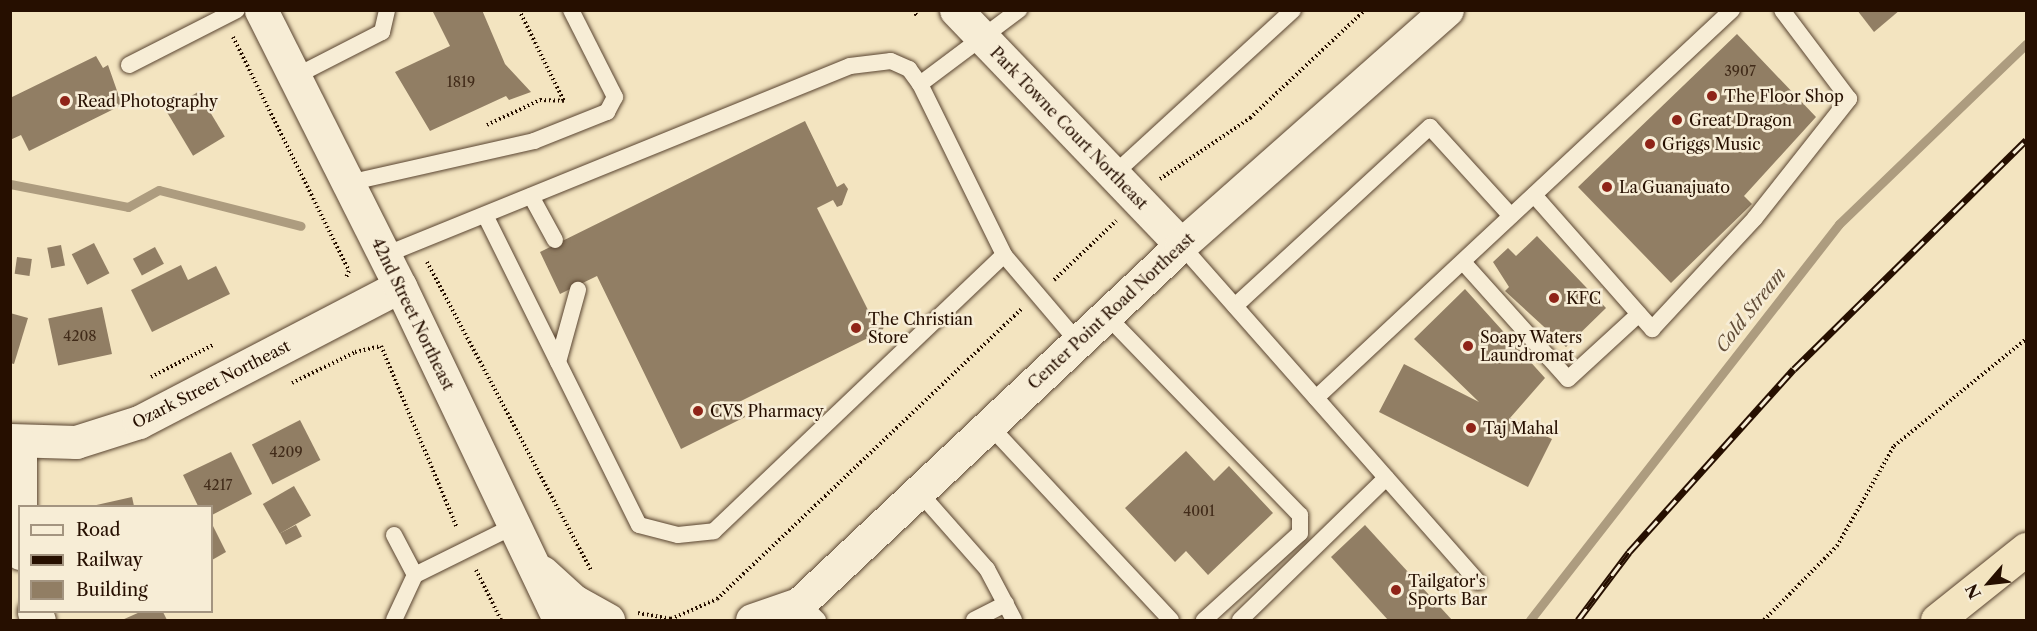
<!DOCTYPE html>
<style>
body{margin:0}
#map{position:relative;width:2037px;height:631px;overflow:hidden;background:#f3e4c0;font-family:"Libre Caslon Text",serif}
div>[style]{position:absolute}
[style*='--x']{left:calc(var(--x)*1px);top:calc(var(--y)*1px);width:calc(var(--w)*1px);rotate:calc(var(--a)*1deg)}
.stream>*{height:9px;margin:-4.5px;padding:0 4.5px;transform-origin:4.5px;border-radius:4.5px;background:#ad9c7f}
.building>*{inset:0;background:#917e64;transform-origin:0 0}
.path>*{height:4px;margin-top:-2px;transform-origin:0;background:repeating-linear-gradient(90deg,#260f00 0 1.5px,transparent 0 4.5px)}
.roads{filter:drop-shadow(0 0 2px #594430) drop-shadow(0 0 2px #594430)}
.lane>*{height:16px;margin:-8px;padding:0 8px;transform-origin:8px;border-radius:8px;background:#f7edd6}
.street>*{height:33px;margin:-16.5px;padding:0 16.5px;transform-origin:16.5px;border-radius:16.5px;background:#f7edd6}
.secondary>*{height:33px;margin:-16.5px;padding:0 16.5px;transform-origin:16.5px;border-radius:16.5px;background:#f7edd6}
.highway>*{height:33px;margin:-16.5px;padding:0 16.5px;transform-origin:16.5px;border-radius:16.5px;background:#f3e4c0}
.rail>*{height:7px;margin-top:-3.5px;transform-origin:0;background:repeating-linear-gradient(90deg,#f7edd6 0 14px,#260f00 0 28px);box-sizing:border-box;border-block:2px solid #260f00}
.dots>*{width:16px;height:16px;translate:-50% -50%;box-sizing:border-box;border:3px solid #f7edd6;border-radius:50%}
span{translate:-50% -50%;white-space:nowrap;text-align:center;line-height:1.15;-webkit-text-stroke:5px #f7edd6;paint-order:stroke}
.number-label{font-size:14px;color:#412b19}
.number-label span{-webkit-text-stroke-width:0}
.poi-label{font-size:16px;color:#260f00}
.left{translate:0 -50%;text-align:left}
.street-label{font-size:16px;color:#260f00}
.water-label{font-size:18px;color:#634e39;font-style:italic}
.frame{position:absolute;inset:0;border:12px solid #260f00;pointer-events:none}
.legend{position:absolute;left:18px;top:505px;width:195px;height:108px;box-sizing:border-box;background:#f7edd6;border:2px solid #a39480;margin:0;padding:8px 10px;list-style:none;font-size:18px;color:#260f00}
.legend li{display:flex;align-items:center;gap:12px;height:30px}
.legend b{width:30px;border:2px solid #a39480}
.north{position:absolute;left:1959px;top:553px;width:60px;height:60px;-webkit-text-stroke:4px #f7edd6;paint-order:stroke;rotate:242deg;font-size:16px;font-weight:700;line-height:24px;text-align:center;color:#260f00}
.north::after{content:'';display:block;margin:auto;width:21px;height:27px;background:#260f00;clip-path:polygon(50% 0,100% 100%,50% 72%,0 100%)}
</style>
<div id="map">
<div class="stream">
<div style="--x:10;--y:184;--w:120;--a:11"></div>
<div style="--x:128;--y:207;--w:35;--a:-29"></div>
<div style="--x:159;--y:190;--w:146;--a:14.2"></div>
<div style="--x:1530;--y:620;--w:502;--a:-52.03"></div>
<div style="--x:1839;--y:224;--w:260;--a:-43.9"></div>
</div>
<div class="building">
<div style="clip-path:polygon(432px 10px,482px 10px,505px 64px,531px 92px,509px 100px,506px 96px,430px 131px,395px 72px,450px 46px)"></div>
<div style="clip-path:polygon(1857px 10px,1900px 10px,1874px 32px)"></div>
<div style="clip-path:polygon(1737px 34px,1816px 117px,1744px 196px,1752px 204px,1671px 283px,1578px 187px)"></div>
<div style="clip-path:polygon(96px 56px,103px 68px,108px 65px,122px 105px,29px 151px,21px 135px,10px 140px,10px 98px)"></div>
<div style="left:198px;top:92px;width:52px;height:37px;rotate:59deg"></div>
<div style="clip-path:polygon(805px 121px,837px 187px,844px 183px,848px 189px,842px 205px,837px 207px,833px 200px,817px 208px,875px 324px,881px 321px,884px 326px,879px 342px,874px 344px,870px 337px,737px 403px,745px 417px,681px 449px,597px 276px,560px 294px,540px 252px)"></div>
<div style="clip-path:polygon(1537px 236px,1606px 308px,1566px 347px,1505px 291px,1509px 287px,1493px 262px,1508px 248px,1516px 256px)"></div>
<div style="left:94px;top:243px;width:34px;height:25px;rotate:63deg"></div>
<div style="left:61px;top:245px;width:21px;height:14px;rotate:79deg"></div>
<div style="left:155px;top:247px;width:19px;height:25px;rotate:62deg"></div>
<div style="left:17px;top:257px;width:15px;height:17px;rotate:8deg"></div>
<div style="clip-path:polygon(181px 265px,188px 280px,216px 266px,230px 294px,152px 332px,131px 290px)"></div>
<div style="clip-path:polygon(1465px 289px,1545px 378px,1510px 418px,1552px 439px,1528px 487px,1379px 412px,1404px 364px,1479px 402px,1414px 339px)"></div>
<div style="left:102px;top:307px;width:48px;height:55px;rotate:78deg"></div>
<div style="clip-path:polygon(10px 313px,28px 318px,14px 364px,10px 363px)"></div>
<div style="left:300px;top:420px;width:45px;height:54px;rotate:63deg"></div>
<div style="clip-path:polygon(1186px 451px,1214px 481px,1229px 466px,1273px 513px,1208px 575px,1186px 551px,1175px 562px,1125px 508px)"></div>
<div style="clip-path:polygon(231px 452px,252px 494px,212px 515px,212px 506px,198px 506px,183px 475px)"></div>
<div style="left:294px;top:486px;width:34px;height:36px;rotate:60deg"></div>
<div style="clip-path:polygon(132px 497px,134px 506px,92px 506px)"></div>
<div style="clip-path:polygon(212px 524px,226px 552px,212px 560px)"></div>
<div style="left:296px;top:525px;width:13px;height:18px;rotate:63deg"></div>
<div style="clip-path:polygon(1365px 525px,1452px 620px,1388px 620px,1331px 557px)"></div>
<div style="clip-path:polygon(140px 612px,163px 612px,167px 620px,122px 620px)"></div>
</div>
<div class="path">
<div style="--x:519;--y:10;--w:102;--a:63.7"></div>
<div style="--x:913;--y:10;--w:7;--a:56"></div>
<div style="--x:233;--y:37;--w:261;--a:63.6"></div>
<div style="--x:349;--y:271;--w:8;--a:113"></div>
<div style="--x:487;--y:125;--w:59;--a:-25.3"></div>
<div style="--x:540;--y:100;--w:24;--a:2"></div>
<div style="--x:1160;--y:179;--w:109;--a:-34.1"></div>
<div style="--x:1250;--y:118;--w:158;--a:-43.2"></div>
<div style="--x:427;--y:262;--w:350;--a:62"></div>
<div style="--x:1054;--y:280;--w:86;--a:-43.6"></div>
<div style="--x:151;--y:377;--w:70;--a:-27.3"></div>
<div style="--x:292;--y:383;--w:70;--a:-26.2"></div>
<div style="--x:355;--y:352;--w:27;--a:-13"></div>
<div style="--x:381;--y:346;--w:197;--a:67.3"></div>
<div style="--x:476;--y:570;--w:56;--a:63.4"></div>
<div style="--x:638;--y:613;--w:34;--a:10"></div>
<div style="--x:671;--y:619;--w:50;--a:-23.5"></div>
<div style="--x:717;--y:599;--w:421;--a:-43.6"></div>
<div style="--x:1764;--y:620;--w:104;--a:-45.4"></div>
<div style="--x:1837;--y:546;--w:115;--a:-60.3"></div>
<div style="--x:1894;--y:446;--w:170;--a:-39"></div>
</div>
<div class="roads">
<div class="lane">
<div style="--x:129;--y:65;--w:121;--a:-27"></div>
<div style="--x:294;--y:77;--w:99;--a:-27.1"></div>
<div style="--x:382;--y:32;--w:23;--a:-77"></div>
<div style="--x:920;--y:84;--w:124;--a:-36.8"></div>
<div style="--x:1113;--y:175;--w:244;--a:-42.5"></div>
<div style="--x:348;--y:183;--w:191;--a:-12.7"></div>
<div style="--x:534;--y:141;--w:79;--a:-21.7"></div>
<div style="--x:607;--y:112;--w:17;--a:-62"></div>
<div style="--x:615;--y:97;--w:97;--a:-116.8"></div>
<div style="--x:1534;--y:195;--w:179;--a:48.6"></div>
<div style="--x:1652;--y:329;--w:151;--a:-47.1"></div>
<div style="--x:1755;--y:218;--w:152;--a:-51.7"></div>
<div style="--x:1849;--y:99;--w:111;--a:-127"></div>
<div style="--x:531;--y:196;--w:50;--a:61.4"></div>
<div style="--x:485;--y:215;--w:346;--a:63.6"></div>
<div style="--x:639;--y:525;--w:40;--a:14.4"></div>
<div style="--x:678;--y:535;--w:36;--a:-6"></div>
<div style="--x:714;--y:531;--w:400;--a:-43.6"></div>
<div style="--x:1004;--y:255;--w:114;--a:49.6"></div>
<div style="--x:1181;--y:245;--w:449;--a:48.6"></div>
<div style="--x:385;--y:255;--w:502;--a:-22.12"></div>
<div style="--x:850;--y:66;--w:41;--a:-7"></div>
<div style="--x:891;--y:61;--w:20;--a:24"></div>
<div style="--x:909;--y:69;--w:19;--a:54"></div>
<div style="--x:920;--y:84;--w:191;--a:63.8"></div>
<div style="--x:1463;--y:262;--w:157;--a:48.1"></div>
<div style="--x:1568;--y:379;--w:96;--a:-42.5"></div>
<div style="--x:1235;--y:306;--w:265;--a:-42.6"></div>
<div style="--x:1430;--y:127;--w:120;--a:47.7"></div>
<div style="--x:1106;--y:315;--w:279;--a:45.9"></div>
<div style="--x:1300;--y:515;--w:18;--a:90"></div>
<div style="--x:1300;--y:533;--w:130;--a:137.8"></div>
<div style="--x:558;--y:362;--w:75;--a:-74.5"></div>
<div style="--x:1316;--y:398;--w:569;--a:-43.01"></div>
<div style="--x:989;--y:425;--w:267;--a:47"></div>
<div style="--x:919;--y:492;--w:103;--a:48.6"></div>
<div style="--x:987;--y:569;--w:58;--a:62.1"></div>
<div style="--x:394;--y:535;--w:45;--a:62.3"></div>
<div style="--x:801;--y:603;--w:24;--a:45"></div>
<div style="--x:394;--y:620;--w:50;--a:-65"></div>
<div style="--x:415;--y:575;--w:110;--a:-26.3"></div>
<div style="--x:974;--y:620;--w:36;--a:-27"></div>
<div style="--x:1240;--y:620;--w:204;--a:-44.2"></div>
</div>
<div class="street">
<div style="--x:956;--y:10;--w:325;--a:46.2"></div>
<div style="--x:10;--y:440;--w:66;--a:1.7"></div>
<div style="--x:76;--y:442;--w:66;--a:-17.6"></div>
<div style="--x:139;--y:422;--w:294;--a:-27.5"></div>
<div style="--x:20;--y:553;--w:110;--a:-90"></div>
<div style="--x:34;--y:612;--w:9;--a:58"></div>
</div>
<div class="secondary">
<div style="--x:261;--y:10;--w:309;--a:63.3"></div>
<div style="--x:400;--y:286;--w:370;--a:64.5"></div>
<div style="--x:542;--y:572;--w:43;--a:42.2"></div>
<div style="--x:574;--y:601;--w:39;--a:29"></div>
<div style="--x:752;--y:620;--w:52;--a:-19.1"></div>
<div style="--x:782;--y:620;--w:548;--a:-43.22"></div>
<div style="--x:1181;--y:245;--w:355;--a:-41.5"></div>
</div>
<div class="highway">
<div style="--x:1937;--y:620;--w:114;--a:-38.6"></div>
</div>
</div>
<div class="rail">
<div style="--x:1578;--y:620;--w:85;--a:-53.1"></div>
<div style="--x:1629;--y:552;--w:246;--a:-48"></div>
<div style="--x:1794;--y:369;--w:326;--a:-44.6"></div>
</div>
<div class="dots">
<div style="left:1712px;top:96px;background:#8f2418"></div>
<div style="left:65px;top:101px;background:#8f2418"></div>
<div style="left:1677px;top:120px;background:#8f2418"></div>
<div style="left:1650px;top:144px;background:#8f2418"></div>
<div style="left:1607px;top:187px;background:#8f2418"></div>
<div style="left:1554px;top:298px;background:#8f2418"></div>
<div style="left:856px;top:328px;background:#8f2418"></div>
<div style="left:1468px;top:346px;background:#8f2418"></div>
<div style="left:698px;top:411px;background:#8f2418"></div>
<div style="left:1471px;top:428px;background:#8f2418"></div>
<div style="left:1396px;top:590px;background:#8f2418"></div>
</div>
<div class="number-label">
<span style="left:1740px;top:71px">3907</span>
<span style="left:461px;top:82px">1819</span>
<span style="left:80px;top:336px">4208</span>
<span style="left:286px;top:452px">4209</span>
<span style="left:218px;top:485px">4217</span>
<span style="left:1199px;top:511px">4001</span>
</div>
<div class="poi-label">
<span class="left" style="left:1724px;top:96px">The Floor Shop</span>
<span class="left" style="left:77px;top:101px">Read Photography</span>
<span class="left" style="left:1689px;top:120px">Great Dragon</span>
<span class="left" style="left:1662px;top:144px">Griggs Music</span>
<span class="left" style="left:1619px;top:187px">La Guanajuato</span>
<span class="left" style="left:1566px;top:298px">KFC</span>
<span class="left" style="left:868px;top:328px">The Christian<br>Store</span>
<span class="left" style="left:1480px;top:346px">Soapy Waters<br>Laundromat</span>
<span class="left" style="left:710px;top:411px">CVS Pharmacy</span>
<span class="left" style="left:1483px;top:428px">Taj Mahal</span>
<span class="left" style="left:1408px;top:590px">Tailgator's<br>Sports Bar</span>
</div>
<div class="street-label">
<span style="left:1069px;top:128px;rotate:46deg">Park Towne Court Northeast</span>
<span style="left:1111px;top:311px;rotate:-43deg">Center Point Road Northeast</span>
<span style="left:413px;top:314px;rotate:64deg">42nd Street Northeast</span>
<span style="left:211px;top:384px;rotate:-27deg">Ozark Street Northeast</span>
</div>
<div class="water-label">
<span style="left:1751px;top:310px;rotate:-52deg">Cold Stream</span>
</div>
<div class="frame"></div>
<ul class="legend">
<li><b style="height:8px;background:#f7edd6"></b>Road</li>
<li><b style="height:8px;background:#260f00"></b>Railway</li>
<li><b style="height:16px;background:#917e64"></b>Building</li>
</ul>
<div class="north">N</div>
</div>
